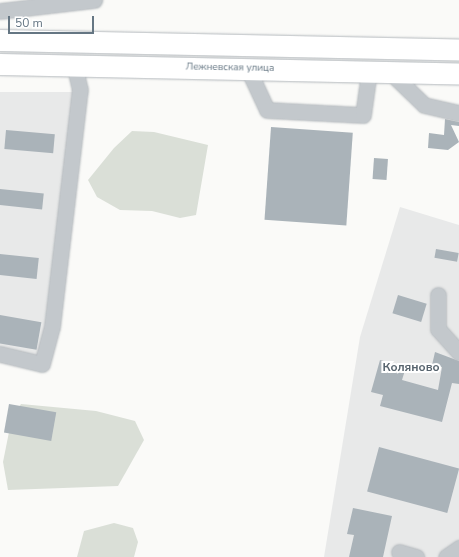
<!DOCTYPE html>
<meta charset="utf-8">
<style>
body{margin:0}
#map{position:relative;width:459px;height:557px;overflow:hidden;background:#fafaf8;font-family:"Nunito Sans",sans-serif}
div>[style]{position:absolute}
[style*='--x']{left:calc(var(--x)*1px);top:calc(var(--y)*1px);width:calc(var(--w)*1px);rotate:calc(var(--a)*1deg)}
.built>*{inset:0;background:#e8e9e9}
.green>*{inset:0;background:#dadfd7}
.building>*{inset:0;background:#aab3b9;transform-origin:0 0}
.roads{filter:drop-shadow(0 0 1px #b4b9bd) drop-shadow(0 0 1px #b4b9bd)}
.minor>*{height:15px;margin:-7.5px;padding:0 7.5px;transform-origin:7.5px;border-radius:7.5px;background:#c3c8cc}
.highway>*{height:21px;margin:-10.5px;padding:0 10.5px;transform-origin:10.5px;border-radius:10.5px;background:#fff}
span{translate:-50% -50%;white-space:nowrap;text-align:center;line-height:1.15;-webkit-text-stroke:4px #fff;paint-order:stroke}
.street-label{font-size:10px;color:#657683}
.quarter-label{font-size:12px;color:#57646e;font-weight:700}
.scale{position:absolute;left:8px;top:16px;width:86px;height:18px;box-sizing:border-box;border:2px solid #657683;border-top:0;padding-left:5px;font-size:12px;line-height:14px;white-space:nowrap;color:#657683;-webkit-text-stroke:3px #fff;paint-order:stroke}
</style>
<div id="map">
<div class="built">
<div style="clip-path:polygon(0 92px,76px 92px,49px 317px,40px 357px,0 351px)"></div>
<div style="clip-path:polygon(400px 207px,459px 225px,459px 557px,324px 557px,360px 337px)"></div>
</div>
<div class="green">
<div style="clip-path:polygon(132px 131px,154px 132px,208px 145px,196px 215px,180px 218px,152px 211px,120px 210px,97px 197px,88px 180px,114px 148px)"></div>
<div style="clip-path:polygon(21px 404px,96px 411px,135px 421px,144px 440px,118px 486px,8px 490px,3px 462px,12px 417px)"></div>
<div style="clip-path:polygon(114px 523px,133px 528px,138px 542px,134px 557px,77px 557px,84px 531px)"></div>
</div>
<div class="building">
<div style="clip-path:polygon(445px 119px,459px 122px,459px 126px,451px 125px,459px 142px,448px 150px,428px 148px,429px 133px,444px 135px)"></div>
<div style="left:271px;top:127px;width:82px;height:93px;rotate:4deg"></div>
<div style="left:6px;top:130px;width:49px;height:19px;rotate:5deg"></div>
<div style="left:374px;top:158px;width:14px;height:21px;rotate:4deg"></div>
<div style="left:0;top:189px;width:44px;height:16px;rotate:6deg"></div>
<div style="left:436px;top:249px;width:23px;height:9px;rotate:10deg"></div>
<div style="left:0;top:254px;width:39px;height:21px;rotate:6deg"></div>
<div style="left:398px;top:295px;width:30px;height:19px;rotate:17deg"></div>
<div style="left:0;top:315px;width:42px;height:28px;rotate:10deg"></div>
<div style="clip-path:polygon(435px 352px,459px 361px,459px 384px,452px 383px,442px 422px,380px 406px,383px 395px,371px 392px,380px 360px,406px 367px,402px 380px,438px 390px,442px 367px,432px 365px)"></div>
<div style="left:9px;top:404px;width:48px;height:29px;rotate:10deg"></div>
<div style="left:379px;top:447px;width:83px;height:46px;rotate:15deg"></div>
<div style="clip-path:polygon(353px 508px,392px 516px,383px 557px,349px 557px,354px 535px,347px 534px)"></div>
</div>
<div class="roads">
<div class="minor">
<div style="--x:0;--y:11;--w:95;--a:-6.7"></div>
<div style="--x:248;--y:69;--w:45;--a:65.1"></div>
<div style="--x:267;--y:110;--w:96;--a:3"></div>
<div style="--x:363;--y:115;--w:43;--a:-82.1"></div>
<div style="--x:390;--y:72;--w:47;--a:44.1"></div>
<div style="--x:424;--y:105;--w:36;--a:13"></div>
<div style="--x:438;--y:295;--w:34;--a:90"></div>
<div style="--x:438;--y:329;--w:31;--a:48"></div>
<div style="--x:0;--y:354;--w:43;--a:13.4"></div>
<div style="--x:42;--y:364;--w:38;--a:-75"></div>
<div style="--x:52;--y:327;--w:239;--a:-83.3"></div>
<div style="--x:80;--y:90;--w:26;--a:-103"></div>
<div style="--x:399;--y:552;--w:18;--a:16"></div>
<div style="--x:446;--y:557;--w:16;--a:-35"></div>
</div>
<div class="highway">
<div style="--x:0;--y:40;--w:459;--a:1.2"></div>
<div style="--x:0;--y:64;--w:459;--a:1.2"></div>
</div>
</div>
<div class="street-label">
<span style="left:230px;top:68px;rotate:1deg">Лежневская улица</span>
</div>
<div class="quarter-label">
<span style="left:411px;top:368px">Коляново</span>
</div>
<div class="scale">50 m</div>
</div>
